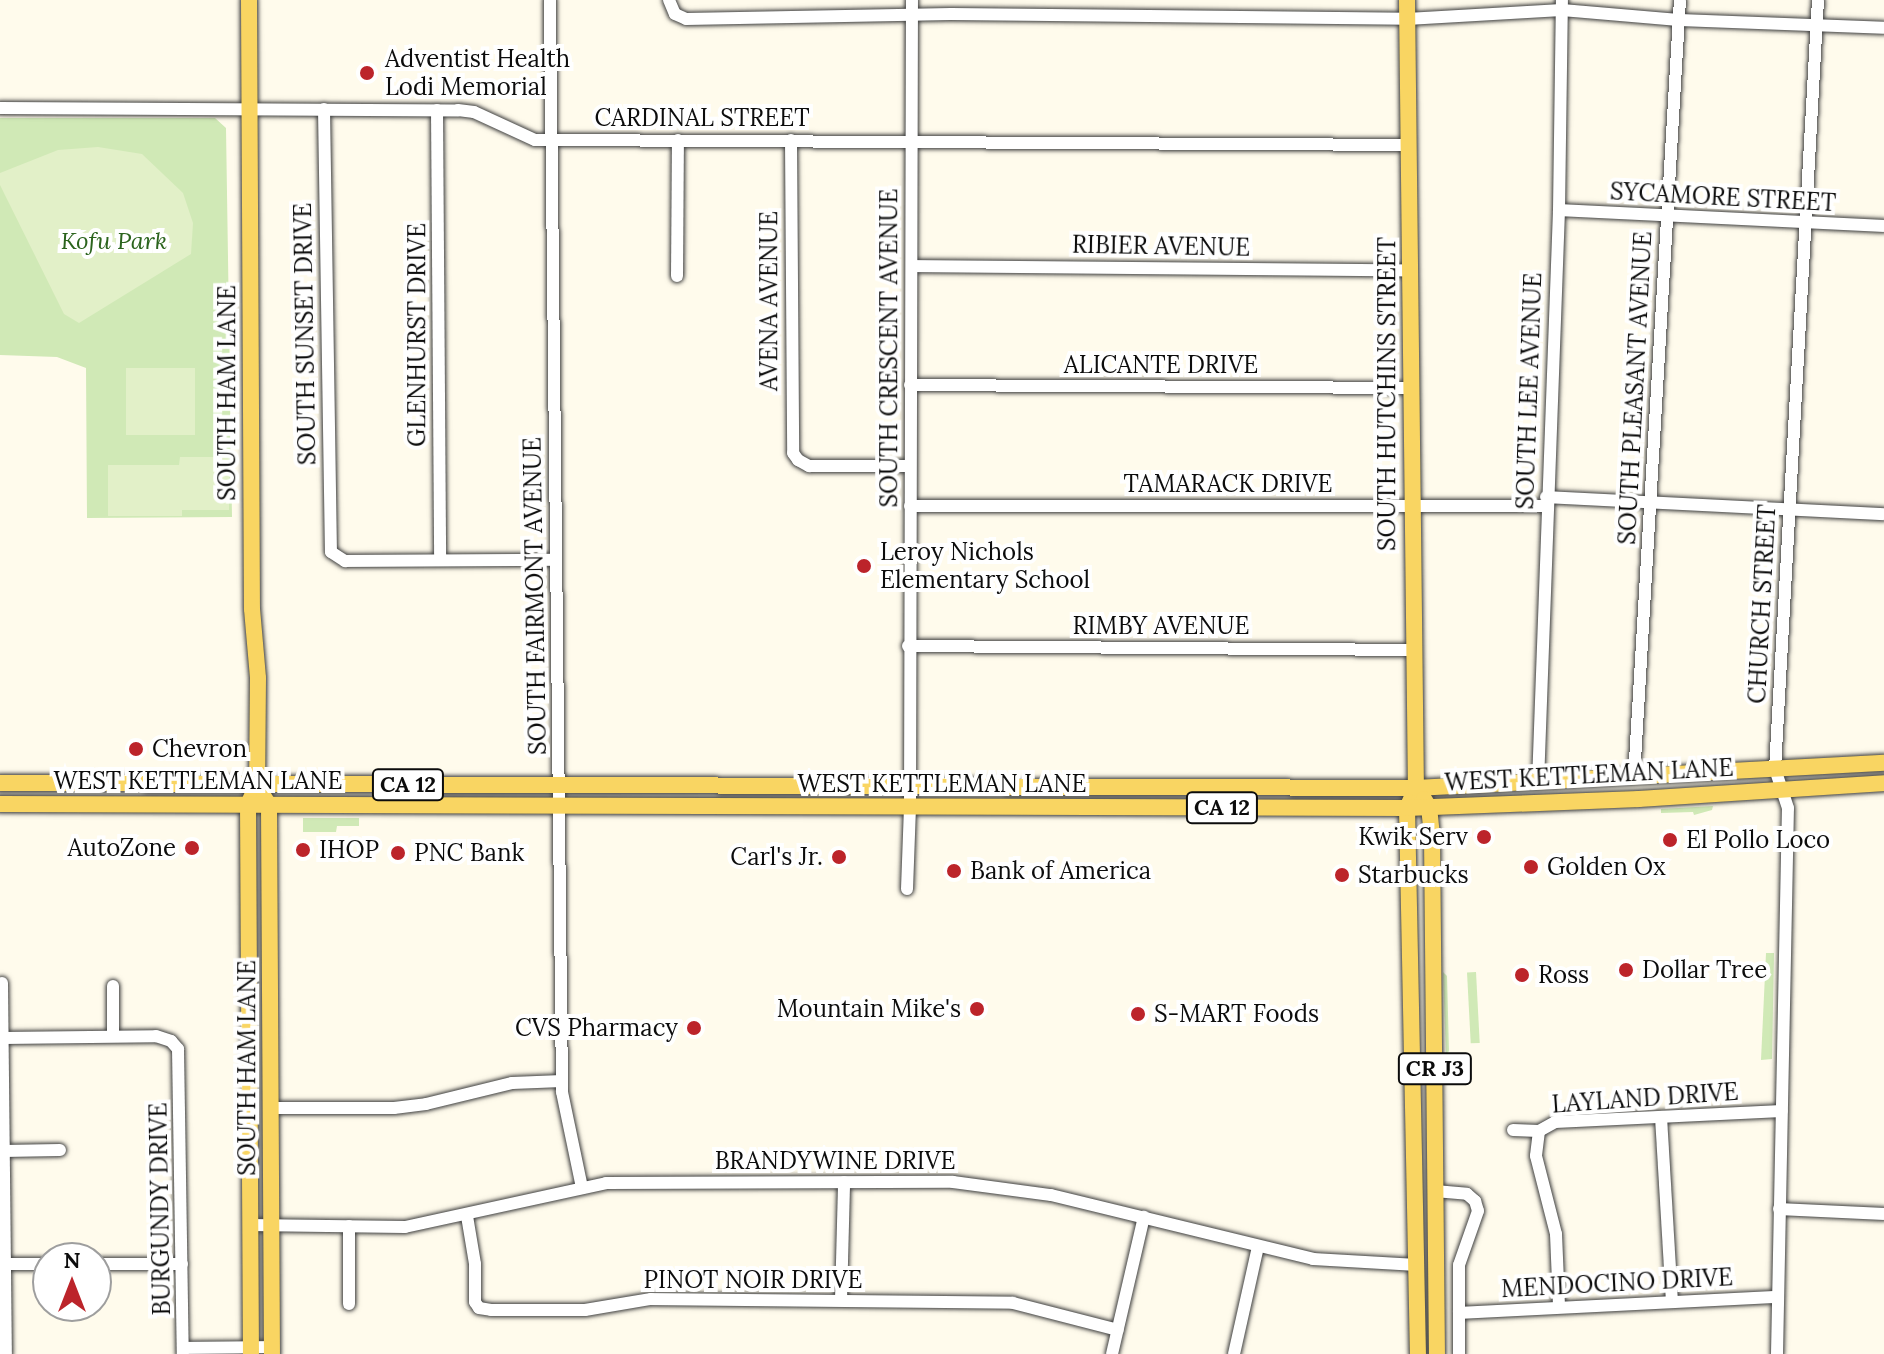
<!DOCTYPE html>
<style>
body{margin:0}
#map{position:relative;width:1884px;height:1354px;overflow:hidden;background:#fffbec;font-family:Lora,serif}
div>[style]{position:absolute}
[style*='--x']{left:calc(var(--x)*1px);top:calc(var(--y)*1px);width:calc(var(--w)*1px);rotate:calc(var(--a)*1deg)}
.green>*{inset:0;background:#d0e9b6;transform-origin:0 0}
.pitch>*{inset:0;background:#e2f0c8;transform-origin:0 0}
.roads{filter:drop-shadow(0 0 2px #3f3f3f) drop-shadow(0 0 2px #3f3f3f)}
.minor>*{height:12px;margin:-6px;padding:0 6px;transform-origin:6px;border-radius:6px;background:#fff}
.major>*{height:16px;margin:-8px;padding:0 8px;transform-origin:8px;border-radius:8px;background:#f9d562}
.dots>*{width:22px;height:22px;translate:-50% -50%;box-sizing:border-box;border:4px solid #fff;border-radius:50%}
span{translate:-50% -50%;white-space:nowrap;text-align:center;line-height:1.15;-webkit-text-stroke:8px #fff;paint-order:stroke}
.shield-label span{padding:2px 6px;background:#fff;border:2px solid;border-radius:6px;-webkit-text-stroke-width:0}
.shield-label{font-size:22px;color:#0c0c0c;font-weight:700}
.poi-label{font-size:24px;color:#0c0c0c}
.left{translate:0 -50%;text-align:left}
.right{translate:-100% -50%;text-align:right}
.street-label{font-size:24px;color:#0c0c0c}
.park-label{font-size:24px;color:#2b641d;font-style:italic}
.north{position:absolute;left:32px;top:1242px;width:80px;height:80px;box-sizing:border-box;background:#fff;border:2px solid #9e9e9e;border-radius:50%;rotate:0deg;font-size:22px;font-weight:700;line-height:32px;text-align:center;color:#0c0c0c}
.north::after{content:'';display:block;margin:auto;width:28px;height:36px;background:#bc242a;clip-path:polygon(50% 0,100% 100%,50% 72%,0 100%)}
</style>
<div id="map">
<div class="green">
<div style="clip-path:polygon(0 118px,215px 118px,226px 128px,232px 517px,87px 518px,86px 368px,57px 357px,0 355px)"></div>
<div style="clip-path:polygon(1713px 806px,1712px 810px,1694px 815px,1693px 812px,1661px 813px,1661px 809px)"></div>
<div style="clip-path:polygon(303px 818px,359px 818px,359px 826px,337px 826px,336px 832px,303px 832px)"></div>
<div style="clip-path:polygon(1766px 953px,1774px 953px,1772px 1059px,1761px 1060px)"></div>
<div style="clip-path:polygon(1443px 972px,1447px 976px,1449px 1051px,1446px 1055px)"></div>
<div style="left:1476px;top:972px;width:71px;height:9px;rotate:87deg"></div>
</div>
<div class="pitch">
<div style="clip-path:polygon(98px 147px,142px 154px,183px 193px,193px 223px,191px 254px,79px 323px,64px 314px,0 185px,0 173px,58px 150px)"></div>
<div style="left:195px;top:368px;width:67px;height:69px;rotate:90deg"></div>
<div style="clip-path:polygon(180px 457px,229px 457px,229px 510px,182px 510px,182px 516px,108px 516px,108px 465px,179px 465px)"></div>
</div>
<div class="roads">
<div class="minor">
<div style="--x:550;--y:0;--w:1092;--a:89.37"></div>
<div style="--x:562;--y:1092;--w:98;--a:78.2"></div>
<div style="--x:669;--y:0;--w:15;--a:67"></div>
<div style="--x:675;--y:14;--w:12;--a:24"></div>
<div style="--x:686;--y:19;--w:265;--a:-1.1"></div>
<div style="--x:951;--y:14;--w:456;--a:0.6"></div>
<div style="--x:1407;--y:19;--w:155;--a:-3.3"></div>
<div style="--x:1562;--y:10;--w:117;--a:4.9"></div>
<div style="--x:1679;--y:20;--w:205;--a:2.2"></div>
<div style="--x:0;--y:108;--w:458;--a:0.3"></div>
<div style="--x:458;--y:110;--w:16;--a:7"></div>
<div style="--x:474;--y:112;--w:67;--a:24.7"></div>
<div style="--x:535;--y:140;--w:16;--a:0"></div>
<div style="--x:551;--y:140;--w:858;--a:0.33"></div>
<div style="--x:324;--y:109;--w:443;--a:89.1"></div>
<div style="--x:331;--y:552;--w:17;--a:33"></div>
<div style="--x:345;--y:561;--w:211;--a:-0.3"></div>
<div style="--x:437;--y:110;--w:449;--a:89.6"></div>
<div style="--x:791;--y:140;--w:313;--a:89.6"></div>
<div style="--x:793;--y:453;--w:9;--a:54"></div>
<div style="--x:798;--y:460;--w:13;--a:29"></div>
<div style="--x:809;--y:466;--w:100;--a:0"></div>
<div style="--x:1559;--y:210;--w:325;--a:2.8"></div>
<div style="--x:912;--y:266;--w:498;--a:0.5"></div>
<div style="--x:677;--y:276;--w:136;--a:-89.6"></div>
<div style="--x:910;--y:385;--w:501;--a:0.34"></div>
<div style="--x:1546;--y:497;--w:338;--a:2.9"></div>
<div style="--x:910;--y:506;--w:637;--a:0"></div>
<div style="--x:908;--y:646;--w:504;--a:0.45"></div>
<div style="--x:1634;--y:778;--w:779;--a:-86.62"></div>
<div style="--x:1538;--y:783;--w:573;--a:-87.9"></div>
<div style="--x:1559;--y:210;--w:210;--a:-89.2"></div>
<div style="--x:907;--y:889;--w:80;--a:-87.9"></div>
<div style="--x:910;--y:809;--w:809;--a:-89.86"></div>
<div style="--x:2;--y:983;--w:371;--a:89.4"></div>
<div style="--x:113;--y:986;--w:50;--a:90"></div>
<div style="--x:3;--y:1038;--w:153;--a:-0.7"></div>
<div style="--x:156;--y:1036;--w:16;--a:18"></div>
<div style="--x:171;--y:1041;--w:11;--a:49"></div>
<div style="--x:178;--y:1049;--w:305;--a:89.1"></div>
<div style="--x:272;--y:1108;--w:122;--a:0"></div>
<div style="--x:394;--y:1108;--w:32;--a:-7"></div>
<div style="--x:426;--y:1104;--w:89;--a:-13.7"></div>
<div style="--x:512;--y:1083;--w:50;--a:-2.3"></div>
<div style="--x:1661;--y:1117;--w:185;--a:86.6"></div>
<div style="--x:1513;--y:1130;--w:26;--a:2"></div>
<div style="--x:1539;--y:1131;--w:18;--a:-29"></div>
<div style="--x:1555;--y:1122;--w:227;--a:-2.8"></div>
<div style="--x:1539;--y:1131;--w:25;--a:97"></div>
<div style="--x:1536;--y:1156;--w:81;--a:75.6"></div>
<div style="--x:1556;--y:1234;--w:73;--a:87.6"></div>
<div style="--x:3;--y:1151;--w:57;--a:-1"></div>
<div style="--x:1435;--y:1191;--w:32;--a:5"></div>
<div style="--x:1467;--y:1194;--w:11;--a:41"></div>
<div style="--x:1475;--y:1201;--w:10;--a:73"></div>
<div style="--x:1478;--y:1211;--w:57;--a:109.4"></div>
<div style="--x:1459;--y:1265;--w:89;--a:90"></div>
<div style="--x:1779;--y:1209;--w:105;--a:2.7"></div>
<div style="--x:467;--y:1216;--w:49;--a:80.5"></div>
<div style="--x:475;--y:1264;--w:38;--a:90"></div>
<div style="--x:475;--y:1302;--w:7;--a:56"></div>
<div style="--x:479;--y:1308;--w:12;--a:9"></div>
<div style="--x:491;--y:1310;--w:94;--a:0"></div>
<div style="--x:585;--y:1310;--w:67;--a:-9.5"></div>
<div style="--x:651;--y:1299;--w:362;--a:0.6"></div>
<div style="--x:1013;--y:1303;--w:108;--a:14.4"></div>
<div style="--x:250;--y:1225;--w:155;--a:0.7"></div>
<div style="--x:405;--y:1227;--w:206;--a:-12.3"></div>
<div style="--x:606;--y:1183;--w:347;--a:-0.2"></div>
<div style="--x:953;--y:1182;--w:99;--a:7.6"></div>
<div style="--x:1051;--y:1195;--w:270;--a:13.7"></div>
<div style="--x:1313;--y:1259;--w:104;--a:3.3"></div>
<div style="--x:349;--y:1226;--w:78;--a:90"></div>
<div style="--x:5;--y:1264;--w:43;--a:0"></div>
<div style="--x:96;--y:1264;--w:86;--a:0"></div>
<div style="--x:841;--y:1300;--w:118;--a:-88.5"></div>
<div style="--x:1459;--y:1313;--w:319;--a:-2.9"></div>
<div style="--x:183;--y:1348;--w:89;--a:-0.6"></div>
<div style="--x:1112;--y:1354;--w:141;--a:-76.9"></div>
<div style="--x:1234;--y:1354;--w:110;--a:-77.4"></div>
<div style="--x:1777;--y:1354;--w:546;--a:-88.85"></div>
<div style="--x:1788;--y:808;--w:41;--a:-108.4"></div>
<div style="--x:1775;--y:769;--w:770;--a:-86.8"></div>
</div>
<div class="major">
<div style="--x:249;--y:0;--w:609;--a:89.72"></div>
<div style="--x:252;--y:609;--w:69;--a:85"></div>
<div style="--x:258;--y:678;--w:107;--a:90.5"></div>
<div style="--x:257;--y:785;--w:21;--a:115"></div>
<div style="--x:248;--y:804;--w:550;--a:89.69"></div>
<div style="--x:1407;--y:0;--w:788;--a:89.35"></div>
<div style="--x:1416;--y:788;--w:22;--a:114"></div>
<div style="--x:1407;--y:808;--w:546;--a:88.85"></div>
<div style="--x:0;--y:783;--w:1416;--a:0.2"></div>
<div style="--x:1416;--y:788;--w:469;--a:-3.1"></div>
<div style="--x:264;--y:797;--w:9;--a:58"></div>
<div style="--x:269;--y:805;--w:549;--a:89.69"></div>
<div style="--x:1424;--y:799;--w:9;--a:58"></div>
<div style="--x:1429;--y:807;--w:30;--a:84"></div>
<div style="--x:1432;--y:837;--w:517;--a:89.45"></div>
<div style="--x:0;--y:804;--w:1407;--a:0.16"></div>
<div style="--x:1407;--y:808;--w:232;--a:-2.2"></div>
<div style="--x:1639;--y:799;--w:246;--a:-3.7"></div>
</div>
</div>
<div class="dots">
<div style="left:367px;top:73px;background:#bc242a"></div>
<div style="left:864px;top:566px;background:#bc242a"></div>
<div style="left:136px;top:749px;background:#bc242a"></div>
<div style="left:1484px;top:837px;background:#bc242a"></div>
<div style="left:1670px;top:840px;background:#bc242a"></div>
<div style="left:192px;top:848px;background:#bc242a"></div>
<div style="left:303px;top:850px;background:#bc242a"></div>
<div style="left:398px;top:853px;background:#bc242a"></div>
<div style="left:839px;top:857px;background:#bc242a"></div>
<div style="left:1531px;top:867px;background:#bc242a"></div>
<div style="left:954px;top:871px;background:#bc242a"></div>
<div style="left:1342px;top:875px;background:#bc242a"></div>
<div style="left:1626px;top:970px;background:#bc242a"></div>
<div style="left:1522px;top:975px;background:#bc242a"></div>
<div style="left:977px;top:1009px;background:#bc242a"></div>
<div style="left:1138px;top:1014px;background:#bc242a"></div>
<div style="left:694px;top:1028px;background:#bc242a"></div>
</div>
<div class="shield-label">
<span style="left:408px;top:785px">CA 12</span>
<span style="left:1222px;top:808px">CA 12</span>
<span style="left:1435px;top:1069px">CR J3</span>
</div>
<div class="poi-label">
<span class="left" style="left:385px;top:73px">Adventist Health<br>Lodi Memorial</span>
<span class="left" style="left:880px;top:566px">Leroy Nichols<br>Elementary School</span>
<span class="left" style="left:152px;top:749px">Chevron</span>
<span class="right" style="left:1468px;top:837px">Kwik Serv</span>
<span class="left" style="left:1686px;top:840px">El Pollo Loco</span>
<span class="right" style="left:176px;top:848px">AutoZone</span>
<span class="left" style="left:319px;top:850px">IHOP</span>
<span class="left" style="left:414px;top:853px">PNC Bank</span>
<span class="right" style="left:823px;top:857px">Carl's Jr.</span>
<span class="left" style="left:1547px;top:867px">Golden Ox</span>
<span class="left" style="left:970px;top:871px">Bank of America</span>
<span class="left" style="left:1358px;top:875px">Starbucks</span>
<span class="left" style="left:1642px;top:970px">Dollar Tree</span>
<span class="left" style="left:1538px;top:975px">Ross</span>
<span class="right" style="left:961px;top:1009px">Mountain Mike's</span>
<span class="left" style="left:1154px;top:1014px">S-MART Foods</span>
<span class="right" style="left:678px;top:1028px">CVS Pharmacy</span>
</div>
<div class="street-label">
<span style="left:702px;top:118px">CARDINAL STREET</span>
<span style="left:1723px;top:197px;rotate:3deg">SYCAMORE STREET</span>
<span style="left:1161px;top:246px;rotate:1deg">RIBIER AVENUE</span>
<span style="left:769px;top:301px;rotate:-90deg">AVENA AVENUE</span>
<span style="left:305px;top:334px;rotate:-91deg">SOUTH SUNSET DRIVE</span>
<span style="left:417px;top:335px;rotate:-90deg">GLENHURST DRIVE</span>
<span style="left:889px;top:348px;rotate:-90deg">SOUTH CRESCENT AVENUE</span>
<span style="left:1161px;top:365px">ALICANTE DRIVE</span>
<span style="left:1635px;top:388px;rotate:-87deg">SOUTH PLEASANT AVENUE</span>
<span style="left:1529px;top:391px;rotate:-88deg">SOUTH LEE AVENUE</span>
<span style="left:227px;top:393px;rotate:-90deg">SOUTH HAM LANE</span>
<span style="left:1387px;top:394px;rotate:-90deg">SOUTH HUTCHINS STREET</span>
<span style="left:1228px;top:484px">TAMARACK DRIVE</span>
<span style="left:535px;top:596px;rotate:-91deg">SOUTH FAIRMONT AVENUE</span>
<span style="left:1762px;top:604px;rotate:-87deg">CHURCH STREET</span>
<span style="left:1161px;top:626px">RIMBY AVENUE</span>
<span style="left:1589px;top:775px;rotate:-3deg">WEST KETTLEMAN LANE</span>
<span style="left:198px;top:781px">WEST KETTLEMAN LANE</span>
<span style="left:942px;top:784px">WEST KETTLEMAN LANE</span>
<span style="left:247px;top:1068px;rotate:-90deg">SOUTH HAM LANE</span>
<span style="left:1645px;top:1098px;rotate:-4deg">LAYLAND DRIVE</span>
<span style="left:835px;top:1161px">BRANDYWINE DRIVE</span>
<span style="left:160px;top:1209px;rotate:-91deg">BURGUNDY DRIVE</span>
<span style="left:753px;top:1280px">PINOT NOIR DRIVE</span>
<span style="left:1617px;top:1283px;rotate:-3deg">MENDOCINO DRIVE</span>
</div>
<div class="park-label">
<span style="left:114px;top:241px">Kofu Park</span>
</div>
<div class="north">N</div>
</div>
